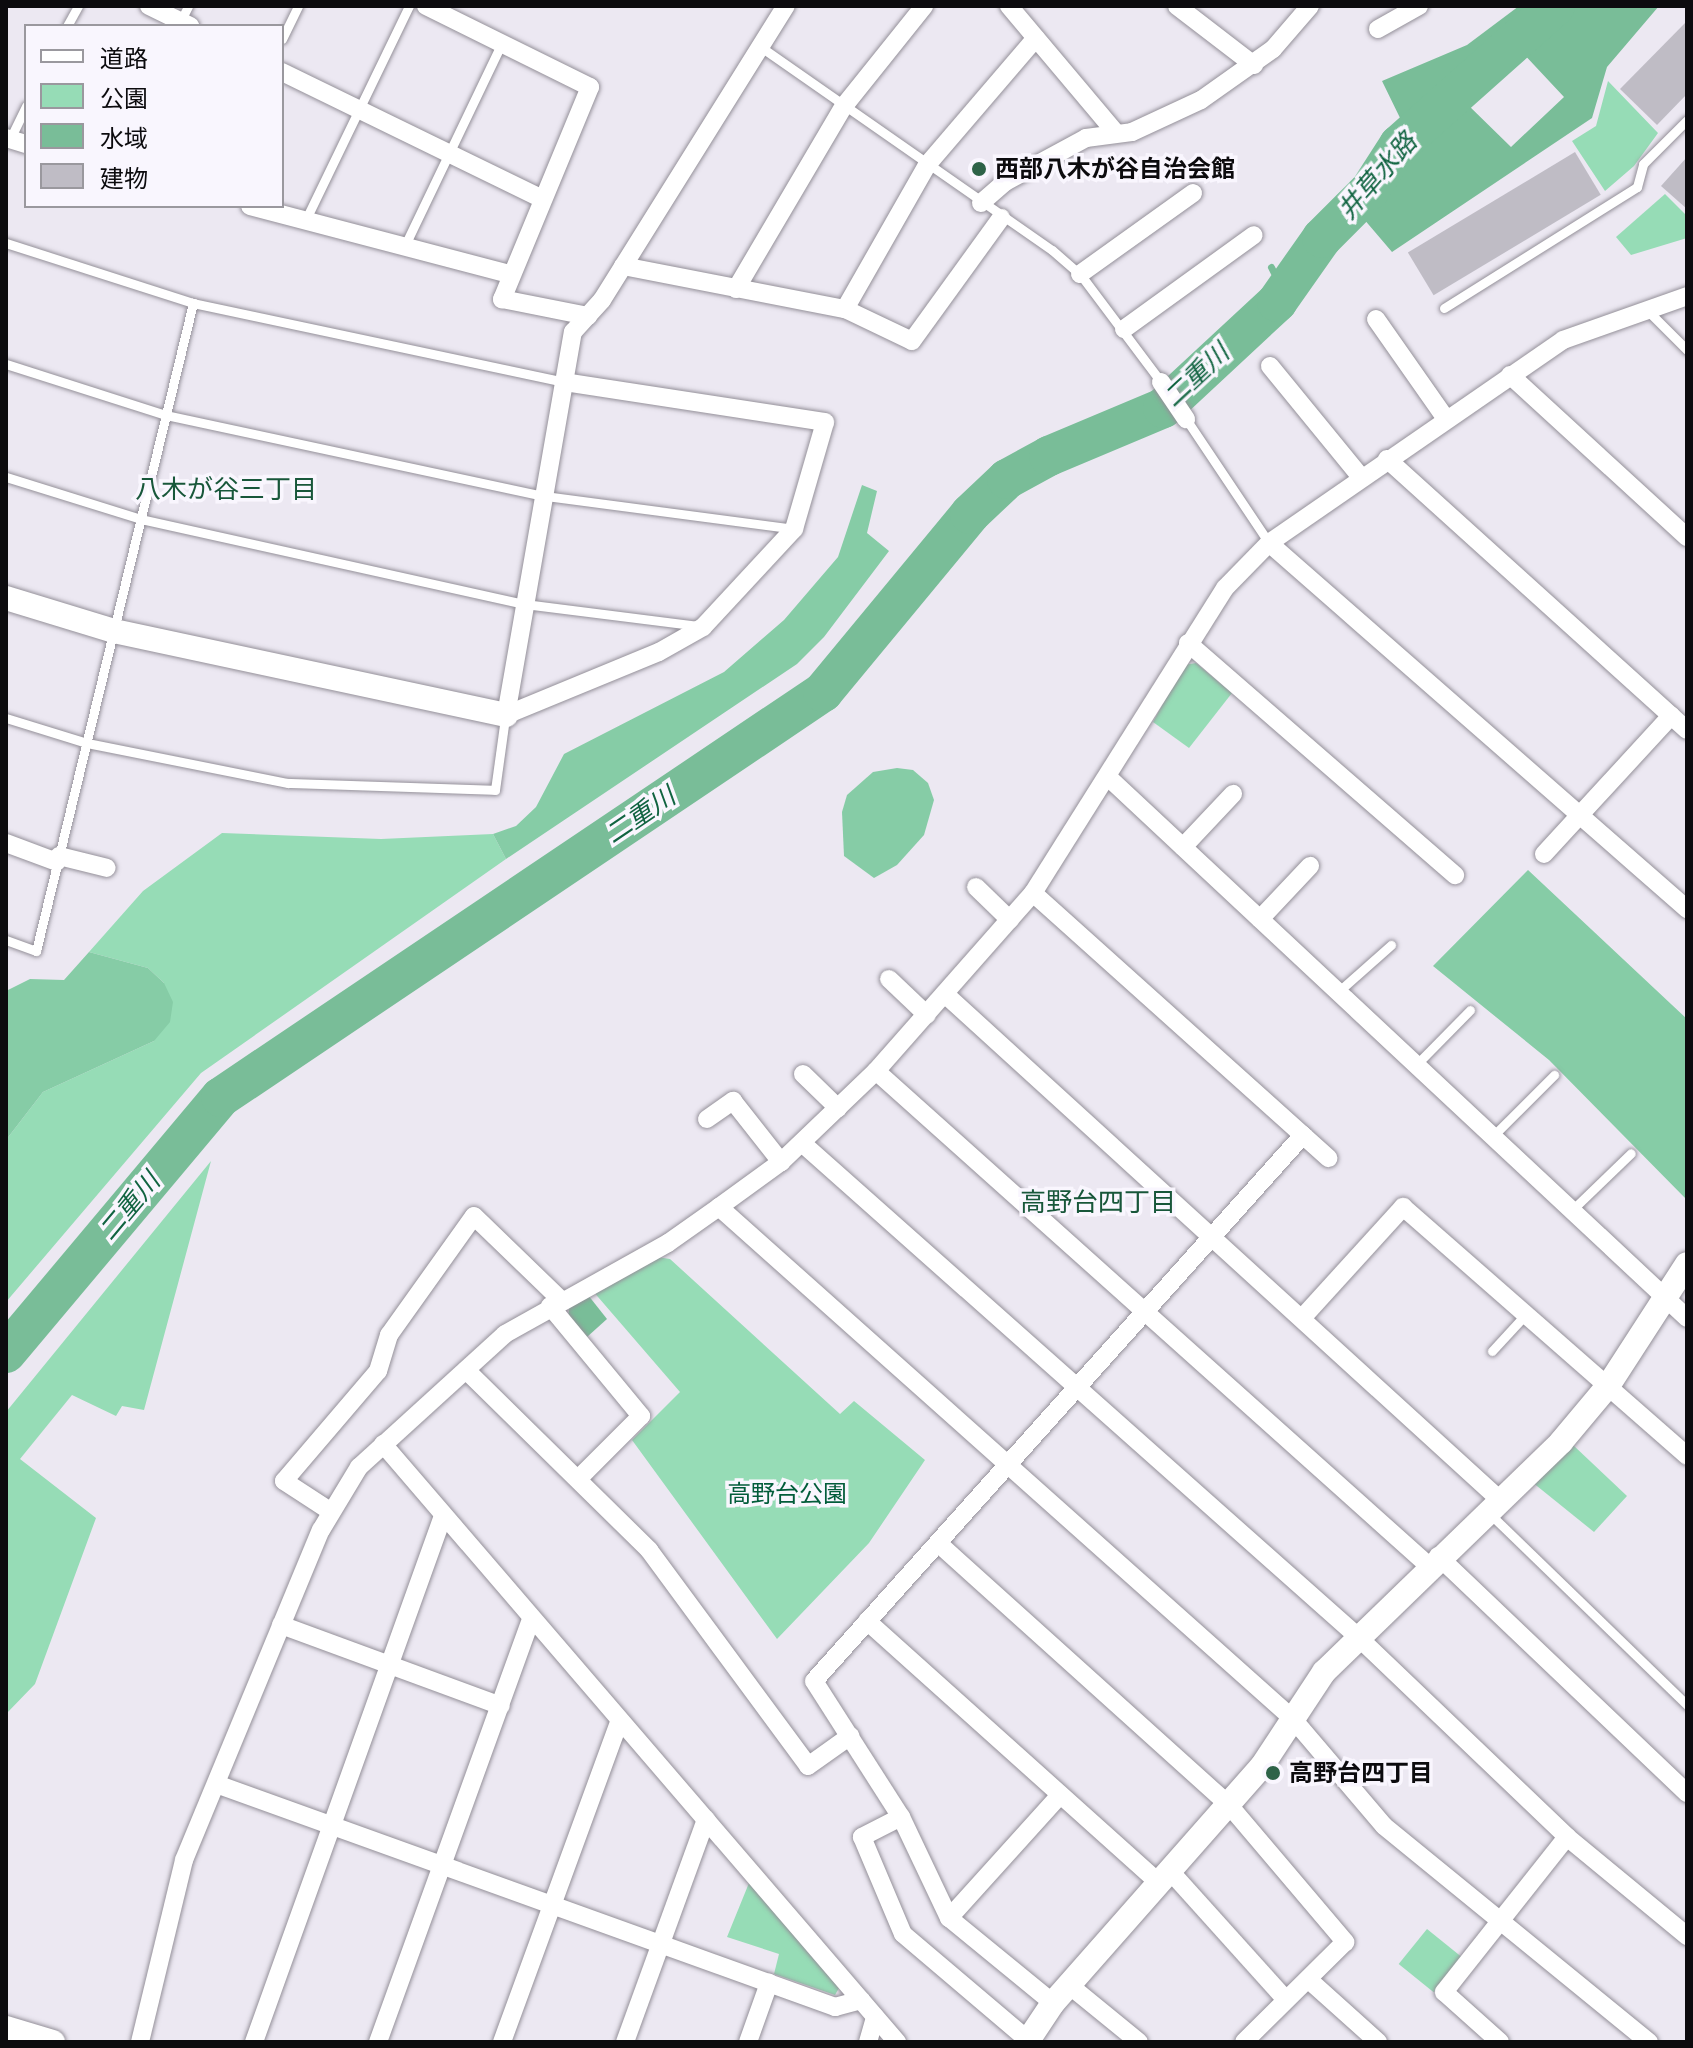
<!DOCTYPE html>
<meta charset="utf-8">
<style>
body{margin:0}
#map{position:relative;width:1693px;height:2048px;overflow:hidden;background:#ece8f2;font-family:Inter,"Noto Sans JP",sans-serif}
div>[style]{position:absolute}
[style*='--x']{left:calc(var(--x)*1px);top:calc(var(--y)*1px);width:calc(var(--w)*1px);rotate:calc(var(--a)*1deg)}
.green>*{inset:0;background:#96dcb6;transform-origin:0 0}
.forest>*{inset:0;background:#86cca6}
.water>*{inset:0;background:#79bd98}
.stream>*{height:7px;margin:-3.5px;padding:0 3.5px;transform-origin:3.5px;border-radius:3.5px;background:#79bd98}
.river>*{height:40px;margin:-20px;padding:0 20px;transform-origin:20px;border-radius:20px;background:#79bd98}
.building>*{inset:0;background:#bfbcc5;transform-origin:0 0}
.roads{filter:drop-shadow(0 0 2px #949099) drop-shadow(0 0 2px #949099)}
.service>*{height:9px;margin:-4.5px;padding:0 4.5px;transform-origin:4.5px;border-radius:4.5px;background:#fff}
.minor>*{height:18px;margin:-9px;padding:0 9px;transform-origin:9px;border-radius:9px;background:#fff}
.tertiary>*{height:24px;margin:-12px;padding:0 12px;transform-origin:12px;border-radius:12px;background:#fff}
.dots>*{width:22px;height:22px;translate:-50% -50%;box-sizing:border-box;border:4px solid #f9f6fe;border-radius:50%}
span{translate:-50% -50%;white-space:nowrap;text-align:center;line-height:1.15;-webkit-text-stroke:7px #f9f6fe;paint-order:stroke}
.poi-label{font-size:24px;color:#0c0b0e;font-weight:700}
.left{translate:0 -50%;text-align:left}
.park-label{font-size:24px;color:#025c3a}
.water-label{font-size:26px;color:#116441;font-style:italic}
.neighbourhood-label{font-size:26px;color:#18573a}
.frame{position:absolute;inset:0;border:8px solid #0c0b0e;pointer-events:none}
.legend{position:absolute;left:24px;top:24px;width:260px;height:184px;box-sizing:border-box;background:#f9f6fe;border:2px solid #9a989e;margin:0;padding:10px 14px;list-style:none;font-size:24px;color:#0c0b0e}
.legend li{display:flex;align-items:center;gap:16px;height:40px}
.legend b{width:40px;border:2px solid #9a989e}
</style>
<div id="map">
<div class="green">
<div style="clip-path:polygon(1608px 81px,1658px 133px,1634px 166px,1605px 191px,1572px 141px,1596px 126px)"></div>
<div style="clip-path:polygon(1665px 194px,1687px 216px,1687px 238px,1631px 255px,1616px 237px)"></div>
<div style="clip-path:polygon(1196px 663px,1232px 693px,1189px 748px,1153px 722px,1184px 665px)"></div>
<div style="clip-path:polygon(222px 833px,381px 839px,493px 834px,506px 859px,201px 1073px,6px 1302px,6px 1140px,43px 1092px,154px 1041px,164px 983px,148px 968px,89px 952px,143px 891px)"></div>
<div style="clip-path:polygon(211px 1161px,144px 1410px,122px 1406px,116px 1416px,72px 1395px,20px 1459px,96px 1518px,35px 1684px,6px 1714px,6px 1412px)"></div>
<div style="clip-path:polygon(657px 1257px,670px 1259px,840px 1414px,854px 1401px,925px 1460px,869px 1543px,777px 1639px,632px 1440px,680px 1392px,592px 1290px)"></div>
<div style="clip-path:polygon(1573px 1445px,1627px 1496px,1594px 1532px,1532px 1482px)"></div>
<div style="clip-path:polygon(749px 1883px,839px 1988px,835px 1995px,774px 1974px,779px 1954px,727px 1937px)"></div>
<div style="left:1427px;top:1929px;width:45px;height:45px;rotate:39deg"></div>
</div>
<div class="forest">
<div style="clip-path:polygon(862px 485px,877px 491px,867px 533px,889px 551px,824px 637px,797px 664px,506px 859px,493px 834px,516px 826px,536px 807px,564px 754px,724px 672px,784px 620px,838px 557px)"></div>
<div style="clip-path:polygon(897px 768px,913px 770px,928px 783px,934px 800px,924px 835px,897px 865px,874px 878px,844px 856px,842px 812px,847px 795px,873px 772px)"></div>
<div style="clip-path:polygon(1528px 870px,1687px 1019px,1687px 1200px,1549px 1060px,1433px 966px)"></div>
<div style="clip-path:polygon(89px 952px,148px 968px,164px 983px,173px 1002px,170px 1022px,154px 1041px,43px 1092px,6px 1140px,6px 991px,30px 979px,64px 980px)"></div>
</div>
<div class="water">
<div style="clip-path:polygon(1519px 6px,1531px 6px,1402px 122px,1382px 81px,1467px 45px)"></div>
<div style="clip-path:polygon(1575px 6px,1659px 6px,1607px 67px,1592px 118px,1392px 252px,1363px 218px,1409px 158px,1465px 102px,1511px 147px,1564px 97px,1522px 52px)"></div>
<div style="clip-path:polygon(588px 1295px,607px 1319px,587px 1337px,568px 1317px,570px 1303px)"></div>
</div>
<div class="stream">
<div style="--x:1271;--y:267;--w:29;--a:63"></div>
</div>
<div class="river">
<div style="--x:6;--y:1353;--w:334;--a:-50"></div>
<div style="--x:221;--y:1097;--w:726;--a:-33.93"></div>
<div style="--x:823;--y:692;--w:231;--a:-50.4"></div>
<div style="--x:970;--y:514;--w:51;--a:-43.4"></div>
<div style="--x:1007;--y:479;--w:48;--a:-28.7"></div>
<div style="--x:1049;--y:456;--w:124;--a:-22.8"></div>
<div style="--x:1163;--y:408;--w:156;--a:-42.9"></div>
<div style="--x:1277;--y:302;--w:78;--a:-54.9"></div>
<div style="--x:1322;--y:238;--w:68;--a:-45"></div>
<div style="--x:1370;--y:190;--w:54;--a:-57.2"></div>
<div style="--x:1399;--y:145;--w:209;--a:-41.7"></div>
</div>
<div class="building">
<div style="clip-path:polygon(1687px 21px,1687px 94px,1657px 125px,1620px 89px)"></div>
<div style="left:1575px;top:152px;width:50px;height:195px;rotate:59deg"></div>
<div style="clip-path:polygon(1687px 157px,1687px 209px,1661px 186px)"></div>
</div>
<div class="roads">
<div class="service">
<div style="--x:179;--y:24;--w:20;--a:-63"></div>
<div style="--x:67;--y:26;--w:23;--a:-61"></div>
<div style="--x:282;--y:39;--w:37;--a:-64"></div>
<div style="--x:758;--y:45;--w:358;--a:34.9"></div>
<div style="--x:1052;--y:250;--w:37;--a:41"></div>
<div style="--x:1080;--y:274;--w:135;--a:53.1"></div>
<div style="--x:10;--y:139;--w:37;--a:-64"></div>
<div style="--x:306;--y:219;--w:237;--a:-64.2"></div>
<div style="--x:6;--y:243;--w:196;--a:17.8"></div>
<div style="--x:193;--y:303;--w:379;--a:12"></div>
<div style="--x:406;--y:243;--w:222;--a:-64.4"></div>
<div style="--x:1444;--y:308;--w:228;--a:-32.1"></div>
<div style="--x:1637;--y:187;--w:24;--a:-75"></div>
<div style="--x:1643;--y:164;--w:62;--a:-45"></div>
<div style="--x:1647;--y:310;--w:57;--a:45"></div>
<div style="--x:6;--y:364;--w:168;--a:17.7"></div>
<div style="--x:166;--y:415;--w:388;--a:12.1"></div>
<div style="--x:545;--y:496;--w:251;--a:7.5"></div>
<div style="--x:1186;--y:419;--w:149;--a:56.2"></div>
<div style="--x:6;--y:477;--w:141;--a:17.3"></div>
<div style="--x:141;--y:519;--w:393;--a:12.5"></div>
<div style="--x:525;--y:604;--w:176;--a:7.2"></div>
<div style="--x:6;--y:718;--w:85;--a:17.2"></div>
<div style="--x:87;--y:743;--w:205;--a:11.3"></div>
<div style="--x:288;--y:783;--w:207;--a:1.9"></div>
<div style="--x:495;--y:790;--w:73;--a:-82.1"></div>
<div style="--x:6;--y:940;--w:32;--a:20"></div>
<div style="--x:36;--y:951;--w:667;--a:-76.38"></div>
<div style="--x:1338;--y:992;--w:71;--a:-41.6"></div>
<div style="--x:1416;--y:1065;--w:77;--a:-45.5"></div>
<div style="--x:1492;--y:1137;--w:88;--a:-45"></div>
<div style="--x:1571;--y:1211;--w:83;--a:-44"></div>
<div style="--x:1492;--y:1351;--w:50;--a:-47.4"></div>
<div style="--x:1489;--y:1513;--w:276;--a:44.1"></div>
</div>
<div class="minor">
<div style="--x:149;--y:6;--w:46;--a:26"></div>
<div style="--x:426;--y:6;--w:183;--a:26.3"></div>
<div style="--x:590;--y:87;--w:230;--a:112.5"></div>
<div style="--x:502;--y:299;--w:88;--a:11.2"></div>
<div style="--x:1009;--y:6;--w:166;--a:49.9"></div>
<div style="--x:1177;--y:6;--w:97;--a:37.5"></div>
<div style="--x:1378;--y:29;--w:47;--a:-29.3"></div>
<div style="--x:282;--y:72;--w:289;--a:26"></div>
<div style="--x:6;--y:138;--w:21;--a:17"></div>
<div style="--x:981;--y:203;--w:32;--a:-41"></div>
<div style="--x:1005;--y:182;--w:92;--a:-28.5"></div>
<div style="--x:1086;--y:138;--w:46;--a:-7.4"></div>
<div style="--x:1132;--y:132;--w:76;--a:-24.9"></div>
<div style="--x:1201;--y:100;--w:88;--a:-35.3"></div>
<div style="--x:1273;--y:49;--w:57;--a:-49.3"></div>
<div style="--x:250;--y:206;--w:268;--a:14.7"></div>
<div style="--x:623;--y:266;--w:226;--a:11"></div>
<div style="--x:845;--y:309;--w:74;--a:25.5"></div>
<div style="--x:912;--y:341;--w:152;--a:-54.1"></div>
<div style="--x:1080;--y:274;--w:139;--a:-35.6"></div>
<div style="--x:736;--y:289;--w:212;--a:-59.5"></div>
<div style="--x:844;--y:106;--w:128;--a:-51.3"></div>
<div style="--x:845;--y:309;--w:166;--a:-60.3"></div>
<div style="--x:927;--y:165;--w:167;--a:-49.4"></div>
<div style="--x:1376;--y:319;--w:122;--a:55"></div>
<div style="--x:1124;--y:329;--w:160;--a:-35.9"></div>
<div style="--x:1270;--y:366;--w:144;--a:50.7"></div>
<div style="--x:1510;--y:375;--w:240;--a:42.5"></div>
<div style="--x:1161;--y:382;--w:45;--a:56"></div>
<div style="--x:1387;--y:459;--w:404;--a:42.1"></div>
<div style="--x:1269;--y:543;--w:556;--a:41.21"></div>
<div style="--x:1188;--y:643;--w:354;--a:41"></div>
<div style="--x:506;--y:715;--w:389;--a:-80.1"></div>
<div style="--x:573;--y:332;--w:43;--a:-47.8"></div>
<div style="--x:602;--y:300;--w:347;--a:-58"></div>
<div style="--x:506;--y:715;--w:165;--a:-22.4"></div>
<div style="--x:659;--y:652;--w:51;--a:-29.6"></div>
<div style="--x:703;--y:627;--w:134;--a:-47.1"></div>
<div style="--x:794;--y:529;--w:111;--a:-73.8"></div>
<div style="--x:825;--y:422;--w:264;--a:-171.3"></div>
<div style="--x:1109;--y:778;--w:791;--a:43.05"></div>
<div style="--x:6;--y:843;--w:54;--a:20.4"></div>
<div style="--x:1183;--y:847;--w:73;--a:-46.7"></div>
<div style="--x:1544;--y:854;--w:188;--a:-47.4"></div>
<div style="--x:59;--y:856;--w:49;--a:14"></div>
<div style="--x:976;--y:887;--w:47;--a:44.1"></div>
<div style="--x:1033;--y:893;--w:397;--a:41.9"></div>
<div style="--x:1260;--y:919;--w:73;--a:-46.7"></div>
<div style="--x:889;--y:979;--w:52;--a:43.5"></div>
<div style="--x:946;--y:995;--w:748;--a:42.35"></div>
<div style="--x:876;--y:1071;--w:741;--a:41.83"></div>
<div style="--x:803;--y:1074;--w:49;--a:44.2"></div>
<div style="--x:707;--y:1119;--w:32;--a:-35"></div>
<div style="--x:733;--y:1101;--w:78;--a:51.8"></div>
<div style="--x:802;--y:1143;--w:742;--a:41.61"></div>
<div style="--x:1357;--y:1636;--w:291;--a:43.7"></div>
<div style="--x:1567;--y:1837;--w:156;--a:39.5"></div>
<div style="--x:719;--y:1207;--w:769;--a:41.73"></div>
<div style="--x:1293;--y:1719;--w:140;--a:49.6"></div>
<div style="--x:1384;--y:1826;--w:342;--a:39.2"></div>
<div style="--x:550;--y:1306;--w:143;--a:50.4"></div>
<div style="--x:641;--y:1416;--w:86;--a:135"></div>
<div style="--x:1303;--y:1317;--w:149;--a:-47.7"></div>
<div style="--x:1403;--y:1207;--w:378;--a:41.2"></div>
<div style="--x:466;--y:1370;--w:257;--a:44.5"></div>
<div style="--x:649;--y:1550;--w:268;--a:53.6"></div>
<div style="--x:808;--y:1766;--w:52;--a:-35.5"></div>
<div style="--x:383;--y:1444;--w:789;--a:49.32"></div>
<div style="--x:330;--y:1511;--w:55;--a:-146.9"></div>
<div style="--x:284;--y:1481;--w:145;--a:-49.5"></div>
<div style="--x:378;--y:1371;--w:38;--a:-73"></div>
<div style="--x:389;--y:1335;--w:146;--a:-54.5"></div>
<div style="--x:474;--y:1216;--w:120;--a:44"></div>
<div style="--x:938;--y:1543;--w:392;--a:42"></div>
<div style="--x:1229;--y:1805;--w:180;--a:49.7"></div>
<div style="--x:1345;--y:1942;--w:142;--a:135.3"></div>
<div style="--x:1438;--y:1556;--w:344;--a:43.6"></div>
<div style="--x:867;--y:1621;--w:392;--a:41.9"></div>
<div style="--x:281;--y:1625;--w:234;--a:20.2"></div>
<div style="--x:219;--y:1785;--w:655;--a:19.82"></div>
<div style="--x:835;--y:2007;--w:27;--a:-15"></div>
<div style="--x:901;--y:1817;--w:44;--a:152.9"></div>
<div style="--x:862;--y:1837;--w:105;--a:67.1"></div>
<div style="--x:903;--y:1934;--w:164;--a:40.3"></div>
<div style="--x:1170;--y:1871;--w:173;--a:48"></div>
<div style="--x:949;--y:1918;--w:166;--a:-47.9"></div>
<div style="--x:1309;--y:1980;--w:93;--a:41.9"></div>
<div style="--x:1069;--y:1985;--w:90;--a:39.2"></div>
<div style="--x:1053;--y:2003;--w:134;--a:-140.7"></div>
<div style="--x:949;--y:1918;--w:112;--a:-115.4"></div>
<div style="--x:901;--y:1817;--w:161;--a:-122.6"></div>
<div style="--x:814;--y:1681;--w:733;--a:-48.15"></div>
<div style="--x:140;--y:2042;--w:187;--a:-76.4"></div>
<div style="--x:184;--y:1860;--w:357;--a:-67.5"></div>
<div style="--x:321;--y:1530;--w:74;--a:-58.9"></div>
<div style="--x:359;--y:1467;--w:197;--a:-42.3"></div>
<div style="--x:505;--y:1334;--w:187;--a:-29.2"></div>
<div style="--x:668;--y:1243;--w:62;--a:-35.2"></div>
<div style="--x:719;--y:1207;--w:77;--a:-36"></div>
<div style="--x:781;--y:1162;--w:132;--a:-43.8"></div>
<div style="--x:876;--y:1071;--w:237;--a:-48.6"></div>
<div style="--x:1033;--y:893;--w:360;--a:-57.8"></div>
<div style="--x:1225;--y:588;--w:63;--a:-45.6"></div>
<div style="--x:1269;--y:543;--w:357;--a:-34.6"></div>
<div style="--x:1563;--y:340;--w:132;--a:-19.5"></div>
<div style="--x:254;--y:2042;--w:559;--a:-70.24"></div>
<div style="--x:378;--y:2042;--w:449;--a:-70.1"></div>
<div style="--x:502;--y:2042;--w:341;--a:-69.9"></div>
<div style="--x:625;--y:2042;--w:237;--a:-70"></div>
<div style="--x:748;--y:2042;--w:63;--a:-70.4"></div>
<div style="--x:868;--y:2042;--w:26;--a:-74"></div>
<div style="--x:1500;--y:2042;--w:75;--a:-138.2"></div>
<div style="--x:1444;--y:1992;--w:198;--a:-51.6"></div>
</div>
<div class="tertiary">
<div style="--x:6;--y:598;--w:113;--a:17"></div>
<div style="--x:114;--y:631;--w:401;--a:12.1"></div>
<div style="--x:6;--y:2028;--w:49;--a:16.6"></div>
<div style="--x:1027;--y:2042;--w:47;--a:-56.3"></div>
<div style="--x:1053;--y:2003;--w:316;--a:-48.6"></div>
<div style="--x:1262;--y:1766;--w:113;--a:-56.6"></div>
<div style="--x:1324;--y:1672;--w:330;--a:-44.1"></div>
<div style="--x:1561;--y:1442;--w:73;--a:-50"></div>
<div style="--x:1608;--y:1386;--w:145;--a:-57.1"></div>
</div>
</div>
<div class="dots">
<div style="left:979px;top:169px;background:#2e6348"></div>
<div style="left:1273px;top:1773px;background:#2e6348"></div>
</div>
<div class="poi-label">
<span class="left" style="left:995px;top:169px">西部八木が谷自治会館</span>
<span class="left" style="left:1289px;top:1773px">高野台四丁目</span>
</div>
<div class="park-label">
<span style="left:787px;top:1494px">高野台公園</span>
</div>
<div class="water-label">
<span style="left:1377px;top:176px;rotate:-49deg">井草水路</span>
<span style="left:1196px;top:375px;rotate:-43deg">二重川</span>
<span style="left:640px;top:815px;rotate:-34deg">二重川</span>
<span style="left:129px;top:1206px;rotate:-50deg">二重川</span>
</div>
<div class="neighbourhood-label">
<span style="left:226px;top:489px">八木が谷三丁目</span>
<span style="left:1098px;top:1202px">高野台四丁目</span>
</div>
<div class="frame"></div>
<ul class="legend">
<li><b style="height:10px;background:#fff"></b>道路</li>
<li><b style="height:22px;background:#96dcb6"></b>公園</li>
<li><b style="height:22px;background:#79bd98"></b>水域</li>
<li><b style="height:22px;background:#bfbcc5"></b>建物</li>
</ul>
</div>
